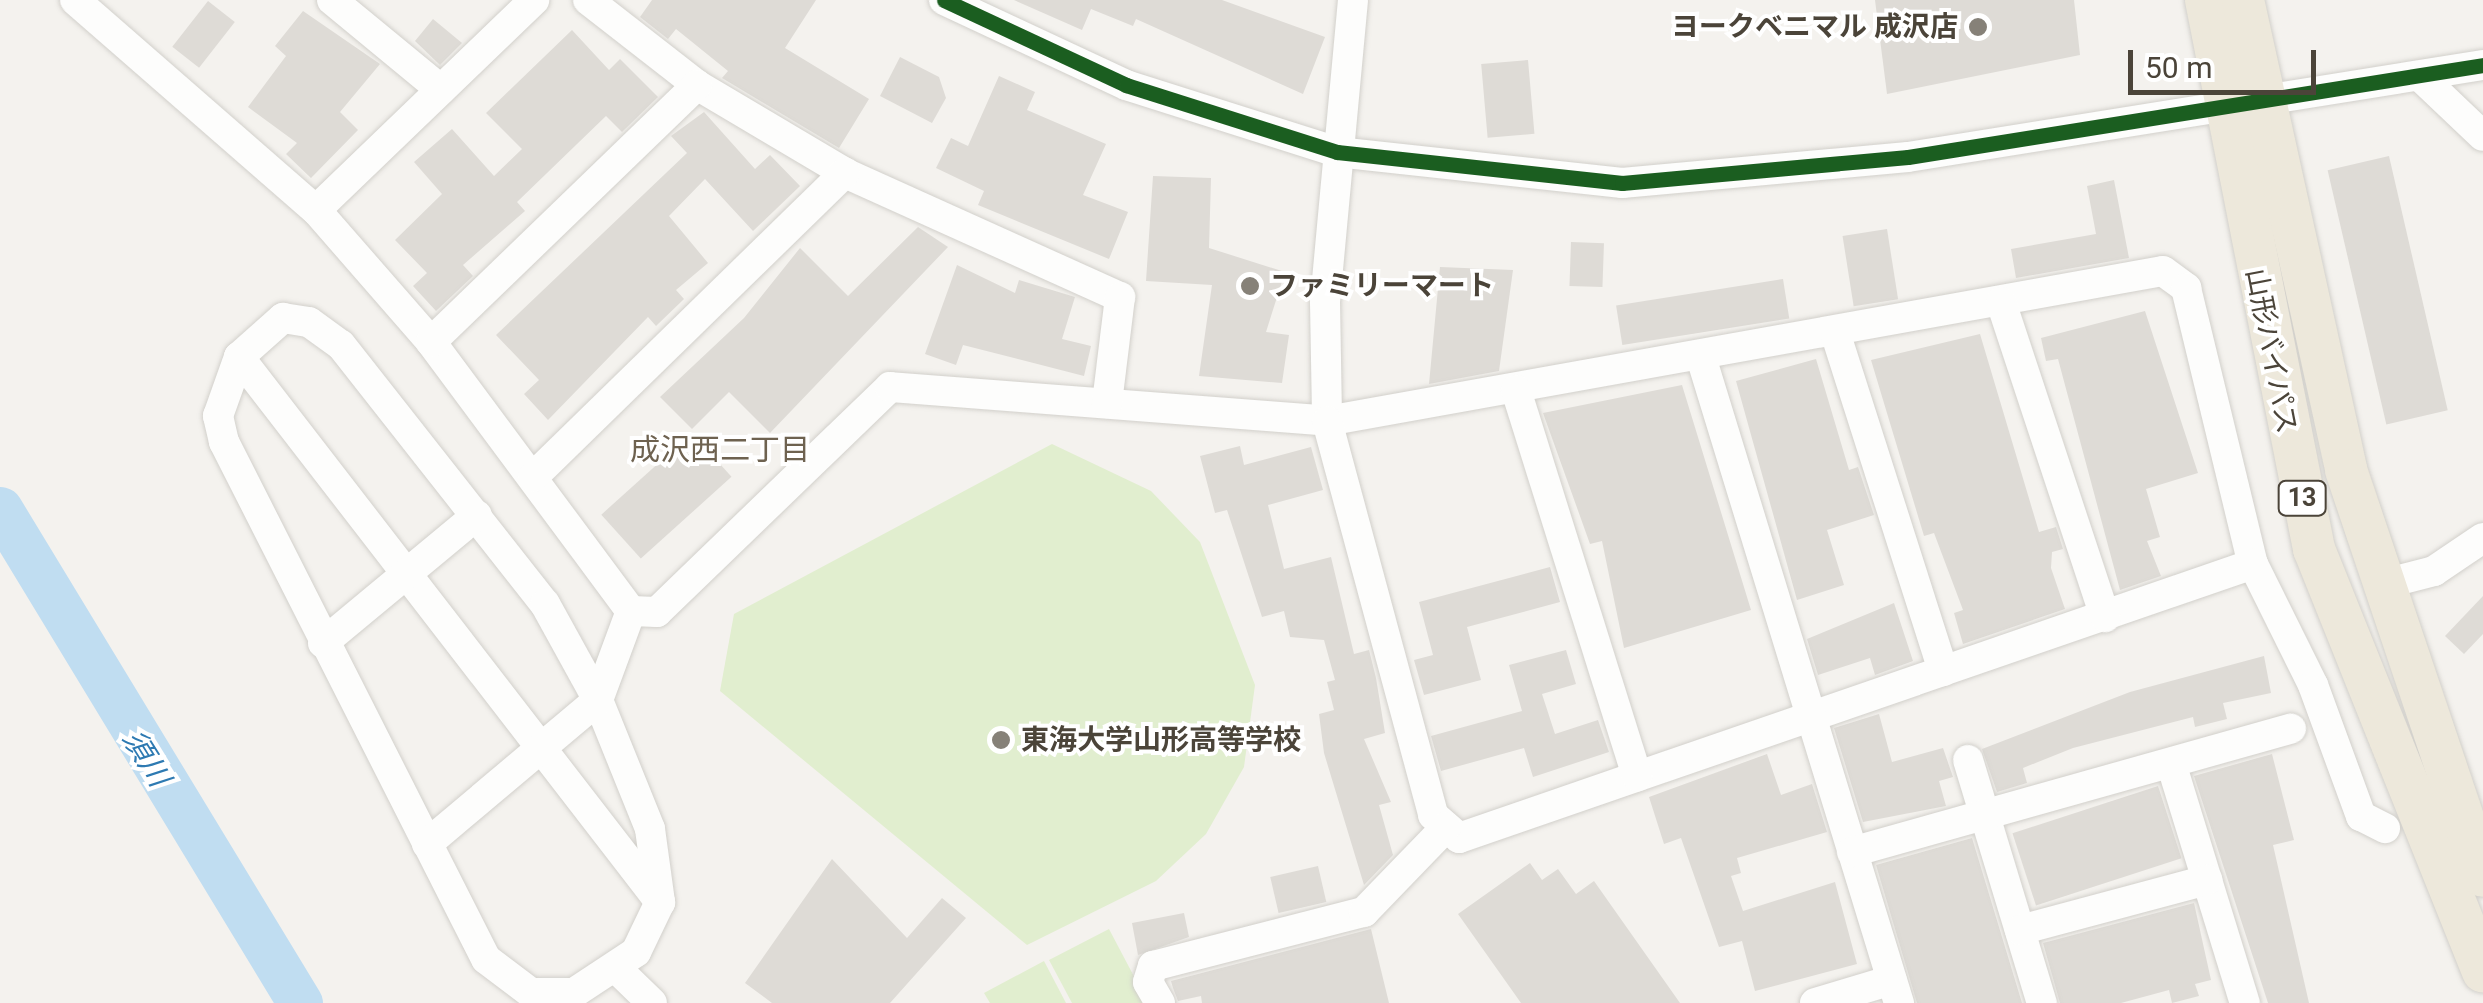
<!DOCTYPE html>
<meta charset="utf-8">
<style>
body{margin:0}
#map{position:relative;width:2483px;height:1003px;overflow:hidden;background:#f4f2ee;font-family:Roboto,"Noto Sans JP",sans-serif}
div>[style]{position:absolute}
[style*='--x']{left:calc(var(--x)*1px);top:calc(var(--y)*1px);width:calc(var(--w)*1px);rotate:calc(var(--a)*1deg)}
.green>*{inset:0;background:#e1eecf}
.river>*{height:45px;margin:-22.5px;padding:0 22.5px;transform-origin:22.5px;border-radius:22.5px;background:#c0ddf1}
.building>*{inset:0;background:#dedbd6;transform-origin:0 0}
.roads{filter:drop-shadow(0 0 2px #d2d0cb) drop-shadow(0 0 2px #d2d0cb)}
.minor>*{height:30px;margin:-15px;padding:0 15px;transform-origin:15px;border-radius:15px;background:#fdfdfc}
.highway>*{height:42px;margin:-21px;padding:0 21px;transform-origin:21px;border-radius:21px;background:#ede8db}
.cycleway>*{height:15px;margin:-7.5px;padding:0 7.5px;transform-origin:7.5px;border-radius:7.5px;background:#1b5e20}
.dots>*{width:28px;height:28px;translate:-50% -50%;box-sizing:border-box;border:5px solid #fff;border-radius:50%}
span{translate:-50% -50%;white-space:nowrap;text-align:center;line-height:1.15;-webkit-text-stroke:8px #fff;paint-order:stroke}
.shield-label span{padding:2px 8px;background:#fff;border:2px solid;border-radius:8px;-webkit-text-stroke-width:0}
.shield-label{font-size:25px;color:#4b4439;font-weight:700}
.poi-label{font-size:28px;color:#4b4439;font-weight:700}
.right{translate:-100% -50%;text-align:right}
.left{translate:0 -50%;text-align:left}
.street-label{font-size:28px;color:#4b4439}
.neighbourhood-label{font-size:30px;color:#6e6250}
.water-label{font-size:30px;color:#2e7ab2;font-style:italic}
.scale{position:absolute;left:2128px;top:50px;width:188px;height:45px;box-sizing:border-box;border:5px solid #4b4439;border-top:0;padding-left:12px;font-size:30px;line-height:35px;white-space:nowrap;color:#4b4439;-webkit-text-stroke:8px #fff;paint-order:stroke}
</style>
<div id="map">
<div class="green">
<div style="clip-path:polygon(1052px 444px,1151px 491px,1200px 542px,1255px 685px,1244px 767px,1206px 834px,1156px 881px,1027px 945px,720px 691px,734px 614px)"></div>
<div style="clip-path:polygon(1109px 929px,1148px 1003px,1072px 1003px,1049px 960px)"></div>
<div style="clip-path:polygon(1044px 961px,1066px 1003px,990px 1003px,984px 993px)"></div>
</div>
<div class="river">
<div style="--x:0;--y:509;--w:578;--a:58.73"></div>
</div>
<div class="building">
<div style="clip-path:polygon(652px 0,816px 0,785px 48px,869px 99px,839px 148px,722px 78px,728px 71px,676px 29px,668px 39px,640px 17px)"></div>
<div style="clip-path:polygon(1014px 0,1222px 0,1325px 37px,1303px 94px,1136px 19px,1133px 26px,1091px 9px,1082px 30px)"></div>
<div style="clip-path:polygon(1875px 0,2074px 0,2080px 55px,1887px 94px)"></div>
<div style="left:208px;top:1px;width:34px;height:58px;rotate:38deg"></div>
<div style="clip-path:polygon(303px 11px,380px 64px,340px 112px,358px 130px,311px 178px,286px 154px,297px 143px,248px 107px,286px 56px,275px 46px)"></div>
<div style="clip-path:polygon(433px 19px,462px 43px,440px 65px,415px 41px)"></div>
<div style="clip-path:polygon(572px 30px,609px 70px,620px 59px,658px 97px,622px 132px,606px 116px,517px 202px,525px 211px,463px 265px,473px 276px,436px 311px,413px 286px,427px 273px,395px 240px,442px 194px,414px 162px,452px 129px,494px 176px,522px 149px,486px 113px)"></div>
<div style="clip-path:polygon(900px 57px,939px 77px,946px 98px,932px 123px,880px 96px)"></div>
<div style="left:1528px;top:60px;width:74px;height:47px;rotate:85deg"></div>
<div style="clip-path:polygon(999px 76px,1035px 92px,1027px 110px,1106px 144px,1083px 195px,1128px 212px,1109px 259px,978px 205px,984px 191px,936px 168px,951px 138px,968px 146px)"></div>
<div style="clip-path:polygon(704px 112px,755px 169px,770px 155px,800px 186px,753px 231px,705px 179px,669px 216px,708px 263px,676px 290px,684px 299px,656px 326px,648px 317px,548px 420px,524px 394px,539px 380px,496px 335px,687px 153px,671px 136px)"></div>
<div style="left:2389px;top:156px;width:261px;height:63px;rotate:77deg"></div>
<div style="clip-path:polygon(1153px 176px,1211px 178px,1209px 248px,1285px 272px,1266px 332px,1289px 335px,1282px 383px,1199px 376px,1212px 285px,1146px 281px)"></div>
<div style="clip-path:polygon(2114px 180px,2129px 258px,2016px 278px,2011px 249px,2096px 234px,2087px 186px)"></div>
<div style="clip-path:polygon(918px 227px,948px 247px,770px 433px,729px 392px,692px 429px,660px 397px,744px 318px,800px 248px,848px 296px)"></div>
<div style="left:1887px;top:229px;width:71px;height:45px;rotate:81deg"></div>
<div style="left:1571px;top:242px;width:33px;height:44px;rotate:2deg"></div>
<div style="clip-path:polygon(957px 265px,1015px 293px,1019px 280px,1075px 297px,1062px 339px,1091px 346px,1084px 376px,963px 345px,956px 365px,925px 354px)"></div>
<div style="clip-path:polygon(1440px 267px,1513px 270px,1499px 371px,1429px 384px)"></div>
<div style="left:1783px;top:279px;width:40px;height:169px;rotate:81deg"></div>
<div style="clip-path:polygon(2145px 311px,2198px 473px,2146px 489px,2160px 537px,2147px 541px,2161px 576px,2120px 590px,2058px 359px,2046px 361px,2041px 338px)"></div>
<div style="clip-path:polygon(1980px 334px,2039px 532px,2056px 527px,2063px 549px,2052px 552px,2051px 568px,2065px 609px,1963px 644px,1954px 613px,1963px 610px,1934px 533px,1924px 536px,1871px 360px)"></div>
<div style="clip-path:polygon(1816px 359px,1849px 470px,1858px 467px,1874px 515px,1827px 530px,1844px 585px,1797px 600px,1736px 381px)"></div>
<div style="clip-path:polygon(1682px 385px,1751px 610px,1624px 648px,1602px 541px,1590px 544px,1543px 413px)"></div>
<div style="left:692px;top:433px;width:59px;height:122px;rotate:48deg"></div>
<div style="clip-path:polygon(1240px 446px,1244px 465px,1311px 447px,1323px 490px,1268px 505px,1284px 569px,1331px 557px,1354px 654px,1369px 650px,1376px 678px,1385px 733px,1364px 739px,1391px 802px,1379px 805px,1393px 855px,1364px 885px,1324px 753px,1319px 714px,1334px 710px,1327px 682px,1335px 680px,1324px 640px,1290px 637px,1284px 611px,1262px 617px,1227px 510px,1215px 513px,1200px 456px)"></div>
<div style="clip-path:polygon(1550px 567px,1560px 602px,1467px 627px,1481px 680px,1424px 695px,1414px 660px,1433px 655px,1419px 602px)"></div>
<div style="clip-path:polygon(2483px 596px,2483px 634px,2464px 654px,2445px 636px)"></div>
<div style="clip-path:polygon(1894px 603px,1913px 661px,1875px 675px,1870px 658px,1818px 675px,1807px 639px)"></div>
<div style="clip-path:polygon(1566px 650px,1576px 684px,1542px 694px,1555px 734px,1598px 720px,1609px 752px,1533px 777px,1524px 748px,1441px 771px,1431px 736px,1522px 711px,1509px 665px)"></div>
<div style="clip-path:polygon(2264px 656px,2271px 693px,2223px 703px,2227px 719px,2195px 727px,2193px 717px,2073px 748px,2023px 768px,2027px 783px,1997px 792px,1982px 749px,2130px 692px)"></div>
<div style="clip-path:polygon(1879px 714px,1892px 762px,1943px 748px,1953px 777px,1939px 781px,1946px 806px,1863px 822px,1834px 728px)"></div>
<div style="clip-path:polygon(1767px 754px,1781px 795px,1812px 784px,1827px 832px,1737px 858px,1741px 873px,1731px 876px,1743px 911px,1835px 882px,1857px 964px,1755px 991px,1742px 941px,1719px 947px,1681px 838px,1664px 844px,1649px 797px)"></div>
<div style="clip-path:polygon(2272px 754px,2294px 840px,2273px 845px,2309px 1003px,2268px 1003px,2194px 776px)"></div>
<div style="left:2158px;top:786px;width:76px;height:153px;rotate:72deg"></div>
<div style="clip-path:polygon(1972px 838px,2022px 1003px,1917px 1003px,1876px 865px)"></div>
<div style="clip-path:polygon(832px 859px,907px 938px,942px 898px,966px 918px,890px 1003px,772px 1003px,745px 983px)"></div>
<div style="clip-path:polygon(1530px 863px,1542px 880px,1558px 869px,1576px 894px,1594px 881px,1680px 1003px,1521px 1003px,1458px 914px)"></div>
<div style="left:1318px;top:866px;width:37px;height:49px;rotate:77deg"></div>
<div style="clip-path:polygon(2194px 903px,2211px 980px,2195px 984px,2199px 996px,2172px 1003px,2169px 990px,2121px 1003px,2060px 1003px,2043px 943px)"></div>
<div style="clip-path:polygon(1184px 913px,1189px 937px,1138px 955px,1132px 923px)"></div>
<div style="clip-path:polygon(1371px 929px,1389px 1003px,1202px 1003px,1201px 996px,1178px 1001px,1173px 988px,1171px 981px)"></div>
</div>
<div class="roads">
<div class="minor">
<div style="--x:75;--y:0;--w:320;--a:41.1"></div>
<div style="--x:316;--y:210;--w:175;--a:48.9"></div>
<div style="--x:431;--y:342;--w:335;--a:53.4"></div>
<div style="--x:631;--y:611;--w:26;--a:2"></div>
<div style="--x:657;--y:612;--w:324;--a:-44"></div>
<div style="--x:890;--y:387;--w:438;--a:4.4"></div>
<div style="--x:1327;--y:421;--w:849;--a:-10.17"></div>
<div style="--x:2163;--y:271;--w:29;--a:36"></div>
<div style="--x:2186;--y:288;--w:284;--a:76.4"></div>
<div style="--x:2253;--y:564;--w:135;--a:63.6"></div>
<div style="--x:2313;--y:685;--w:140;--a:69.9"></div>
<div style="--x:2361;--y:816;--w:27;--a:27"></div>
<div style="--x:332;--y:0;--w:141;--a:39.5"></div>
<div style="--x:588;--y:0;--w:138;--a:37.9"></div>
<div style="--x:697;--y:85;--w:172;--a:30.7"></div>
<div style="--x:845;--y:173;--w:302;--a:24.3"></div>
<div style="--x:1120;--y:297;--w:107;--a:97"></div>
<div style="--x:944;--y:0;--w:201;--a:25"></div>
<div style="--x:1126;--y:85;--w:221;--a:17.6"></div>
<div style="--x:1337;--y:152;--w:287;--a:6.2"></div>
<div style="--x:1622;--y:183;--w:287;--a:-5.2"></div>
<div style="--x:1908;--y:157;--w:582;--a:-9.09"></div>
<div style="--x:1353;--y:0;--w:303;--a:95.3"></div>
<div style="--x:1325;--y:302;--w:119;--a:89"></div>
<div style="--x:1327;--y:421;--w:408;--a:74.9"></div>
<div style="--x:1433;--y:815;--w:35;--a:41"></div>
<div style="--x:1459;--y:838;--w:840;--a:-19.04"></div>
<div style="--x:2424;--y:80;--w:81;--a:43.5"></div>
<div style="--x:316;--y:210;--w:303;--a:-43.9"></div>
<div style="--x:2001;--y:302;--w:332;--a:71.7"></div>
<div style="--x:283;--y:318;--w:26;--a:9"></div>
<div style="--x:309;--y:322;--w:39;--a:36"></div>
<div style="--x:341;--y:345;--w:330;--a:51.8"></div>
<div style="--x:545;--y:604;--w:110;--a:61.1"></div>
<div style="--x:598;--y:700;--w:139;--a:68"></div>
<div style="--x:650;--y:829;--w:74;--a:82.2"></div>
<div style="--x:660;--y:902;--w:55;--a:115.6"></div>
<div style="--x:636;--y:952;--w:74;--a:146.5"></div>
<div style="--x:574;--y:993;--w:43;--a:180"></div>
<div style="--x:531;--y:993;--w:56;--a:-142.9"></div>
<div style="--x:486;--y:959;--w:580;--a:-116.87"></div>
<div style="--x:224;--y:442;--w:27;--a:-103"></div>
<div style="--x:218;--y:416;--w:63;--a:-70.4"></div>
<div style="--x:239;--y:357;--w:59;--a:-41.6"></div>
<div style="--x:1835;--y:332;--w:356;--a:72.3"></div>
<div style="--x:431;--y:342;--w:370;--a:-44"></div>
<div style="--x:239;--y:357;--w:689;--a:52.31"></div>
<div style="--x:1701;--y:357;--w:676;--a:72.96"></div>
<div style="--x:1516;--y:390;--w:405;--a:72.6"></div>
<div style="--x:533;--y:477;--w:436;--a:-44.3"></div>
<div style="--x:2380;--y:585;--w:56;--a:-14.5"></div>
<div style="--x:2434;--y:571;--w:59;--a:-34"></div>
<div style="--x:323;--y:643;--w:200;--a:-39.7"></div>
<div style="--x:1968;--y:760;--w:254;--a:73.1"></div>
<div style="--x:2171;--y:763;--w:251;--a:72.9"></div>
<div style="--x:427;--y:844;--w:224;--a:-40.1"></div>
<div style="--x:598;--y:700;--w:95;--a:-69.7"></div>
<div style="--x:1852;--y:852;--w:456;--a:-15.7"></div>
<div style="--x:2020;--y:930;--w:194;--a:-15"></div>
<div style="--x:616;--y:968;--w:50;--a:44.2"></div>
<div style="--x:1160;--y:1003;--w:24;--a:-120"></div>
<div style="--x:1148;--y:982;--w:17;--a:-73"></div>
<div style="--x:1153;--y:966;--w:218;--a:-14.4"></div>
<div style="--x:1364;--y:912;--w:118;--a:-46"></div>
<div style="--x:1815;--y:1003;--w:80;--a:-16.6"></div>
</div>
<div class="highway">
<div style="--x:2206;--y:0;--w:560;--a:78.87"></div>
<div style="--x:2314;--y:549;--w:455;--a:68.2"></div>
<div style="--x:2243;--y:0;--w:481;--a:77.6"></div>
<div style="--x:2346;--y:470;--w:428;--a:71.4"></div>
</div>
</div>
<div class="cycleway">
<div style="--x:944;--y:0;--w:201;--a:25"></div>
<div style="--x:1126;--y:85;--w:221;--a:17.6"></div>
<div style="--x:1337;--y:152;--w:287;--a:6.2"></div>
<div style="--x:1622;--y:183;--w:287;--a:-5.2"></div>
<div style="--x:1908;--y:157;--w:582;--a:-9.09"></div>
</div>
<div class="dots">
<div style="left:1978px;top:27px;background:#868178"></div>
<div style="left:1250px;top:286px;background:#868178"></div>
<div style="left:1001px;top:740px;background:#868178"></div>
</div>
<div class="shield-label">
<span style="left:2302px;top:498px">13</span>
</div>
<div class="poi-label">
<span class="right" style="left:1958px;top:27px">ヨークベニマル 成沢店</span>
<span class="left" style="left:1270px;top:286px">ファミリーマート</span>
<span class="left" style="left:1021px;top:740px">東海大学山形高等学校</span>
</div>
<div class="street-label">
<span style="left:2271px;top:351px;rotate:79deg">山形バイパス</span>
</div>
<div class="neighbourhood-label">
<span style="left:720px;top:450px">成沢西二丁目</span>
</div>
<div class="water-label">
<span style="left:146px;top:758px;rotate:58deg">須川</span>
</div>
<div class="scale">50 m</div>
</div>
